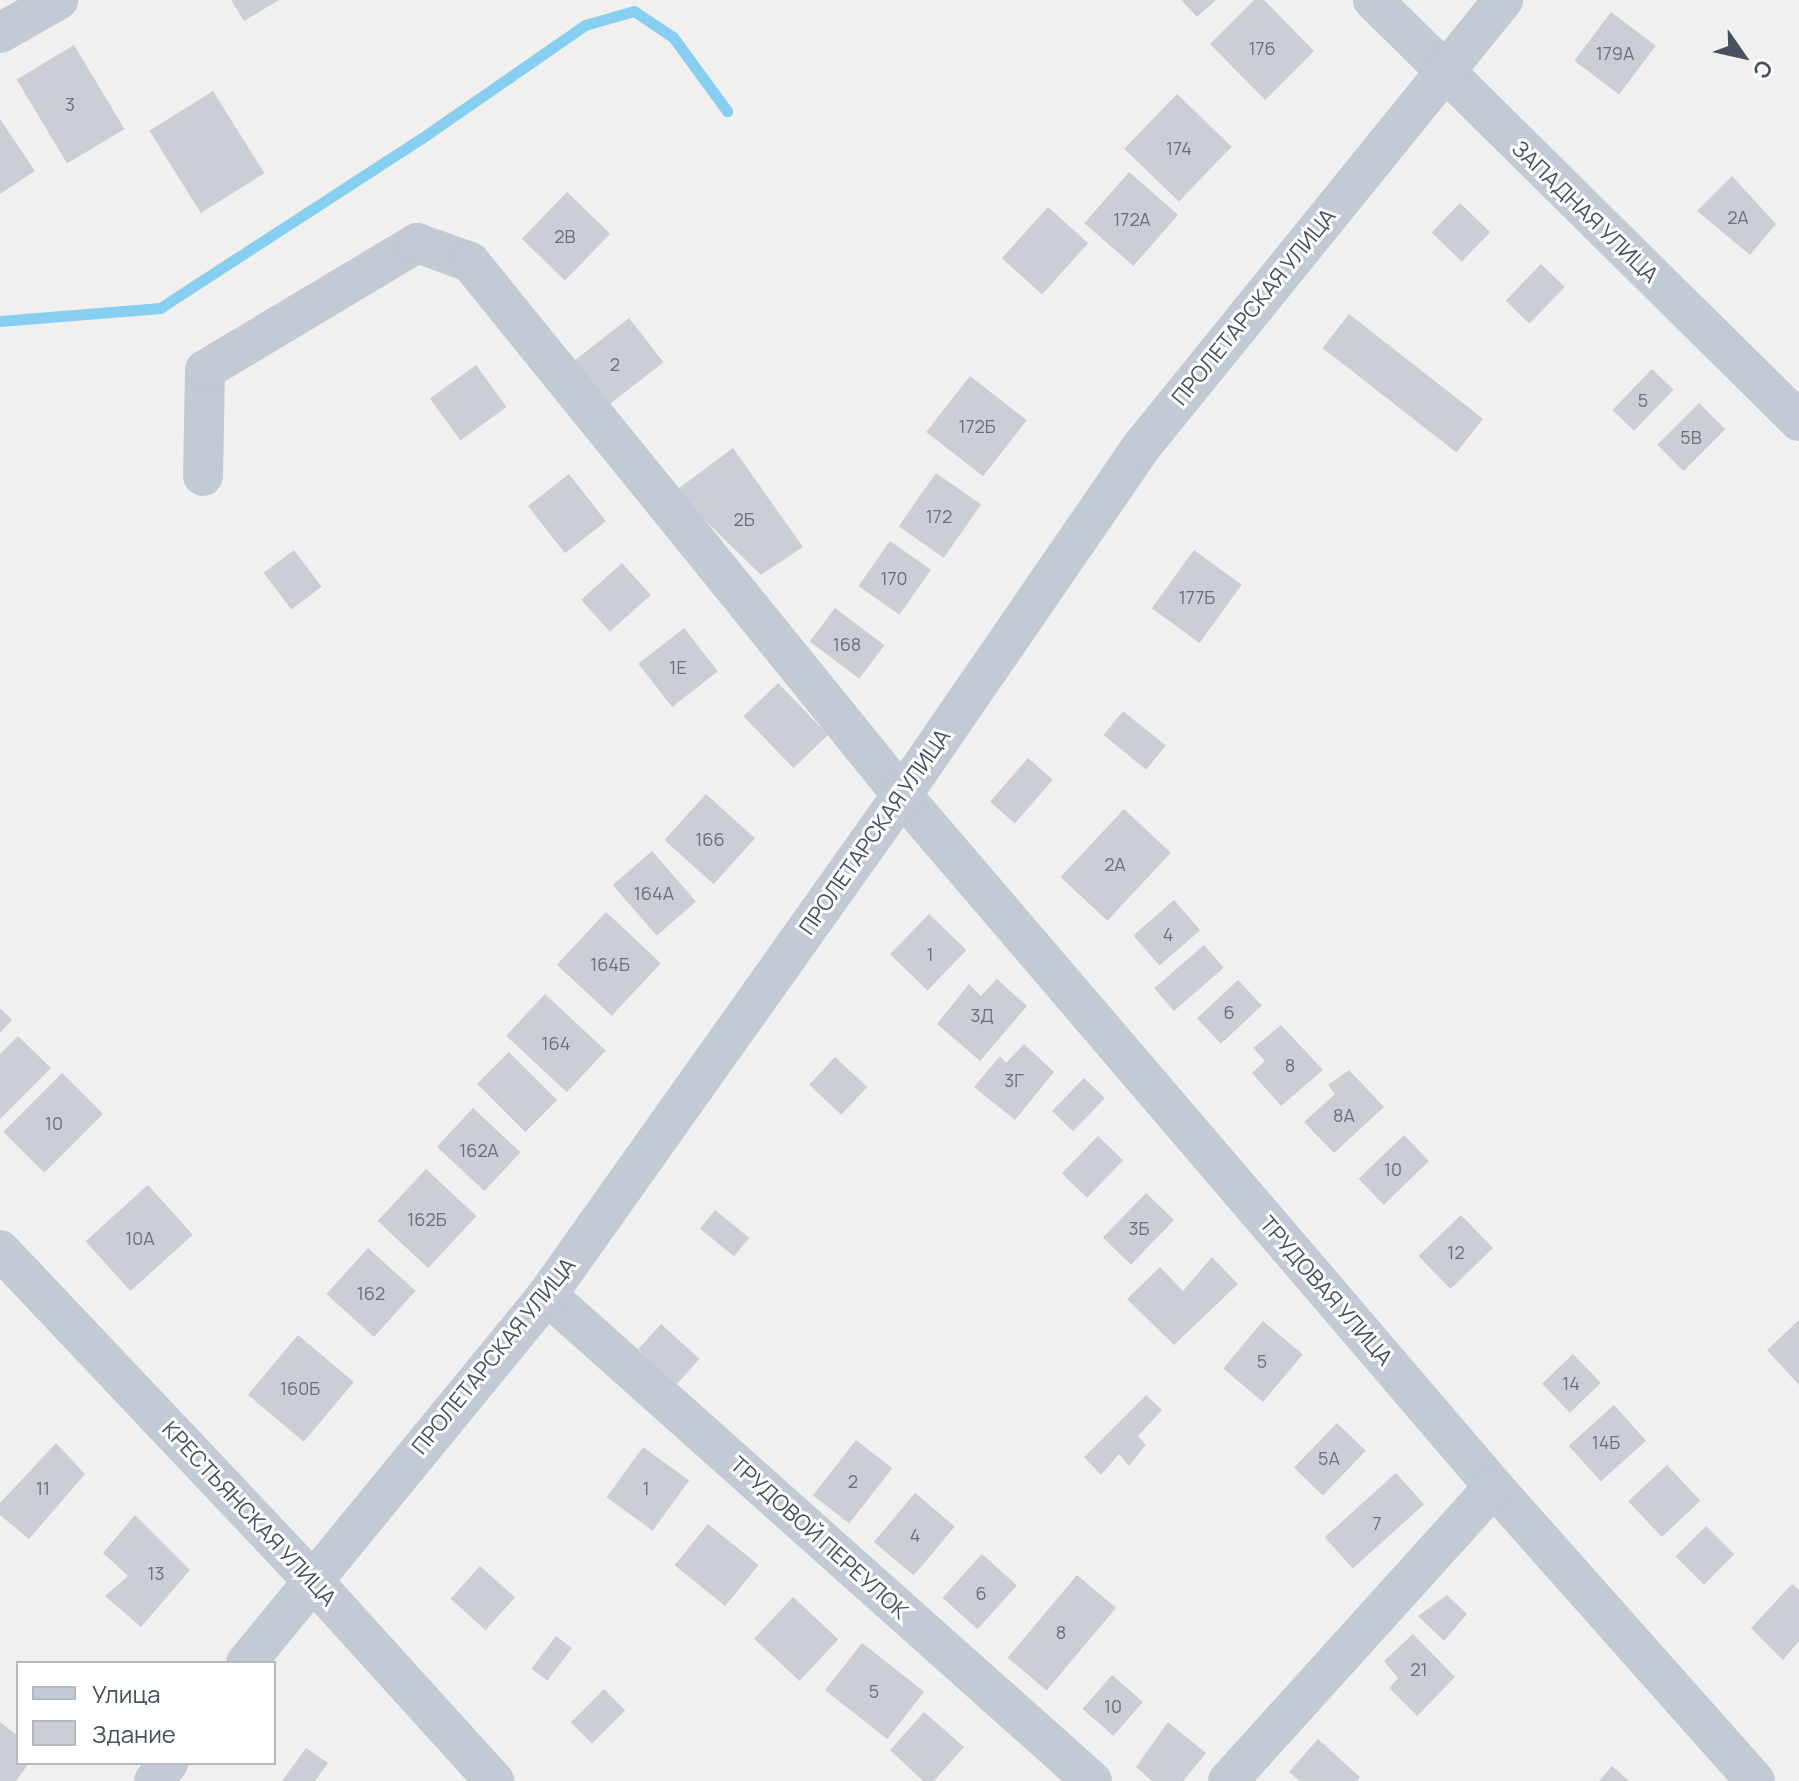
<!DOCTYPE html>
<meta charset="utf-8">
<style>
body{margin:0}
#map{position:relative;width:1799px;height:1781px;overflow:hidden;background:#f2f0ef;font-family:Manrope,sans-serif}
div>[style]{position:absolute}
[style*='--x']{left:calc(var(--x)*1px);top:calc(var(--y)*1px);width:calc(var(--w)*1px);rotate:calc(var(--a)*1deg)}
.stream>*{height:11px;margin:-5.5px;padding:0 5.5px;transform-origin:5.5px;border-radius:5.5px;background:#86cff1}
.building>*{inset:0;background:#cbced5;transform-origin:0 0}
.minor>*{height:40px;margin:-20px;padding:0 20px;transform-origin:20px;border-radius:20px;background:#c2cad5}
span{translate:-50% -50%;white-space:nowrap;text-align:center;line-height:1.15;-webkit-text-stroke:6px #fff;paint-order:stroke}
.number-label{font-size:18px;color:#67707c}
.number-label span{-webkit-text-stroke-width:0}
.street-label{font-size:22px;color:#46505e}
.legend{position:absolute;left:16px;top:1661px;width:260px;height:104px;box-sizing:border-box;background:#fff;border:2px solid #b5b9bf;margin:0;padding:10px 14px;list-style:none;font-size:24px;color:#46505e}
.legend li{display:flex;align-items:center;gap:16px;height:40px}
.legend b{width:40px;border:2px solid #b5b9bf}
.north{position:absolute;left:1703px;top:16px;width:80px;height:80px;-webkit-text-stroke:6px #fff;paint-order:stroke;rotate:124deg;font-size:22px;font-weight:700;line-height:32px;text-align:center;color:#46505e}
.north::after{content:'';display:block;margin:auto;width:28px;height:36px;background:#46505e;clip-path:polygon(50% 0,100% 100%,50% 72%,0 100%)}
</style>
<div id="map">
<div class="stream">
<div style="--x:0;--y:321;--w:161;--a:-4.6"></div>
<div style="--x:160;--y:308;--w:312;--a:-33"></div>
<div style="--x:422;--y:138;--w:198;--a:-34.7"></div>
<div style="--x:585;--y:25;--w:51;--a:-15.9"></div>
<div style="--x:634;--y:11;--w:47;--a:33.7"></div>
<div style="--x:673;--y:37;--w:92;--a:53.9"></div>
</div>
<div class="building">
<div style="clip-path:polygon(231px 0,279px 0,244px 21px)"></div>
<div style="clip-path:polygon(1181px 0,1216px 0,1197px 17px)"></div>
<div style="clip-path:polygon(1254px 0,1264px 0,1314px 51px,1265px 100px,1210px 44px)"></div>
<div style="left:1611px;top:12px;width:56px;height:61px;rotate:37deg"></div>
<div style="left:74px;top:45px;width:98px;height:67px;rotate:59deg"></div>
<div style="left:213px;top:91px;width:97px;height:75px;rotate:58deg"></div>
<div style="left:1177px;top:94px;width:76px;height:76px;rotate:44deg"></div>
<div style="clip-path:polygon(0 119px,35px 171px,0 194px)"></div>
<div style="left:1129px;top:172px;width:65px;height:68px;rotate:41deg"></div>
<div style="clip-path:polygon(1732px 176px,1776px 224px,1750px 255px,1697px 211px)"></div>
<div style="left:567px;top:192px;width:60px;height:65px;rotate:44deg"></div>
<div style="left:1460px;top:203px;width:42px;height:41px;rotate:44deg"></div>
<div style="left:1048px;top:207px;width:54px;height:69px;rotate:42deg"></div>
<div style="left:1541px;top:264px;width:33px;height:51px;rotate:44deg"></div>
<div style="left:1349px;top:314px;width:170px;height:43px;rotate:38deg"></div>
<div style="left:629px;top:318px;width:56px;height:78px;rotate:52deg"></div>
<div style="left:476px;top:365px;width:52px;height:57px;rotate:54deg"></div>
<div style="left:1652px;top:369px;width:30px;height:57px;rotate:44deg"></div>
<div style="left:970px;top:376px;width:72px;height:71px;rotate:38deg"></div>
<div style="left:1699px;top:403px;width:37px;height:59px;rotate:45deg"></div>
<div style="clip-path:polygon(733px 448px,803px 547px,761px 575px,675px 491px)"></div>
<div style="left:936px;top:473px;width:55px;height:65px;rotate:35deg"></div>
<div style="left:569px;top:474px;width:60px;height:52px;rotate:52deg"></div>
<div style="left:890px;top:541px;width:50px;height:55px;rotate:35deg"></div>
<div style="left:294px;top:550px;width:46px;height:38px;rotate:53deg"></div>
<div style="left:1194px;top:550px;width:59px;height:72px;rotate:36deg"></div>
<div style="left:622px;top:563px;width:43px;height:55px;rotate:48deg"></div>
<div style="left:835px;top:608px;width:62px;height:42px;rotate:37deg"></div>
<div style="left:684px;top:628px;width:55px;height:58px;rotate:52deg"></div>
<div style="left:778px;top:683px;width:72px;height:48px;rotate:46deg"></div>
<div style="left:1123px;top:711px;width:55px;height:31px;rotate:39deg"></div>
<div style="left:1028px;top:758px;width:33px;height:58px;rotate:41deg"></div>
<div style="left:706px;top:794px;width:66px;height:62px;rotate:42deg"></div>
<div style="left:1124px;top:809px;width:64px;height:93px;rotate:43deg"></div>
<div style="left:652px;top:851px;width:67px;height:52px;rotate:49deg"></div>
<div style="left:1174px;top:900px;width:40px;height:54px;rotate:49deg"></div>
<div style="left:606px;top:912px;width:75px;height:72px;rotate:43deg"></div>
<div style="left:929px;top:914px;width:52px;height:56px;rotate:44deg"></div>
<div style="left:1204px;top:945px;width:30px;height:66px;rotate:49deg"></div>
<div style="clip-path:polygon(997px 979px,1027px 1006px,980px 1061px,937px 1024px,969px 984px,981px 996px)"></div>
<div style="left:1238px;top:980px;width:35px;height:56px;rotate:47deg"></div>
<div style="left:545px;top:994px;width:83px;height:57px;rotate:43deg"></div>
<div style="clip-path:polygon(0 1008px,12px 1020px,0 1033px)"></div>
<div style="clip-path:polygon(1281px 1025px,1323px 1070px,1281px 1106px,1252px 1073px,1265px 1061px,1253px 1048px)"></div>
<div style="clip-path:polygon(18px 1036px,51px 1068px,0 1119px,0 1054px)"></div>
<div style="clip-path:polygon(1024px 1044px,1054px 1072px,1015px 1120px,974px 1087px,1000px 1056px,1006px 1063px)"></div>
<div style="left:509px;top:1052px;width:68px;height:45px;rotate:45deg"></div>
<div style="left:835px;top:1057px;width:44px;height:38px;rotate:43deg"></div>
<div style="clip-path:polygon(1349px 1070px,1384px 1107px,1334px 1153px,1304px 1122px,1335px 1094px,1328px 1085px)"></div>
<div style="left:62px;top:1073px;width:58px;height:83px;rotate:45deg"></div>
<div style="left:1084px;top:1078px;width:29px;height:46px;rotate:44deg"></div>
<div style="left:473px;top:1108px;width:65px;height:53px;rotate:43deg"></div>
<div style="left:1404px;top:1135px;width:36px;height:63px;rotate:46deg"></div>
<div style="left:1098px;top:1136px;width:35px;height:52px;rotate:44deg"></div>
<div style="left:426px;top:1169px;width:69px;height:71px;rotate:43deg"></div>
<div style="left:148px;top:1185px;width:67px;height:84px;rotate:48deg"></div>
<div style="left:1146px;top:1193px;width:39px;height:62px;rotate:44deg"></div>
<div style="left:715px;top:1210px;width:44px;height:24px;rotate:39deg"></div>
<div style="left:1461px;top:1215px;width:46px;height:59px;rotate:46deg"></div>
<div style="left:368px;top:1248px;width:64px;height:62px;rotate:42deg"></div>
<div style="clip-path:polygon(1212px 1257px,1238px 1284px,1174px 1345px,1127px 1299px,1160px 1267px,1183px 1291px)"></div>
<div style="clip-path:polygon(1799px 1320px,1799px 1385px,1767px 1350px)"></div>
<div style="left:1263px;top:1321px;width:52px;height:62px;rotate:40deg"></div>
<div style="left:661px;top:1324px;width:52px;height:34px;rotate:42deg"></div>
<div style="left:298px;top:1335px;width:73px;height:78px;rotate:40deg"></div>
<div style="left:1573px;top:1354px;width:40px;height:43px;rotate:46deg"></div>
<div style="clip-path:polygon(1146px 1395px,1162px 1410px,1138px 1436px,1146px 1445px,1129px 1466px,1119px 1454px,1101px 1475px,1084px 1457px)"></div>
<div style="left:1614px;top:1405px;width:48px;height:61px;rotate:48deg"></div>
<div style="left:1337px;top:1423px;width:40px;height:62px;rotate:44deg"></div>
<div style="left:856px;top:1440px;width:46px;height:70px;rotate:38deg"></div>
<div style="clip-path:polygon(56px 1443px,85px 1474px,29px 1539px,0 1515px,0 1503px)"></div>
<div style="left:643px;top:1447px;width:57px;height:62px;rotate:36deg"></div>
<div style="left:1667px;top:1465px;width:49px;height:53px;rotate:47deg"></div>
<div style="left:1396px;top:1473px;width:42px;height:96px;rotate:48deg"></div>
<div style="left:915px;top:1493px;width:52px;height:64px;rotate:40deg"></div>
<div style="clip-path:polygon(135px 1515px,190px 1570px,141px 1627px,105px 1596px,128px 1576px,103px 1553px)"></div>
<div style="left:708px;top:1524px;width:65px;height:53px;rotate:39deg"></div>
<div style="left:1706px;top:1526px;width:40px;height:43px;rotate:45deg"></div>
<div style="left:982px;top:1554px;width:47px;height:59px;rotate:42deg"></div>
<div style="left:480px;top:1566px;width:47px;height:44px;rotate:42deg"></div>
<div style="left:1077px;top:1575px;width:51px;height:108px;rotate:40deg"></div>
<div style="clip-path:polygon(1792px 1584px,1799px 1590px,1799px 1641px,1783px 1660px,1751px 1628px)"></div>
<div style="clip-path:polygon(1447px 1595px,1467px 1614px,1444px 1641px,1418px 1616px)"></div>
<div style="left:793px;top:1597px;width:62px;height:57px;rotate:43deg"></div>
<div style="clip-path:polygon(1413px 1634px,1455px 1677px,1417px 1716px,1389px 1688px,1398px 1678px,1384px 1661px)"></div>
<div style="left:556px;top:1636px;width:20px;height:41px;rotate:37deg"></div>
<div style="left:862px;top:1643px;width:79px;height:60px;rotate:38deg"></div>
<div style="left:1112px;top:1675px;width:41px;height:45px;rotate:41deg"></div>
<div style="left:604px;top:1689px;width:30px;height:47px;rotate:45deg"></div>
<div style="clip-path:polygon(924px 1712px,964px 1747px,934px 1781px,923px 1781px,890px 1750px)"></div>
<div style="clip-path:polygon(0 1722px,18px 1736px,18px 1763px,29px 1763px,16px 1781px,0 1781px)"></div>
<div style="clip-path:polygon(1168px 1722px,1206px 1753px,1183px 1781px,1152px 1781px,1136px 1767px)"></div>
<div style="clip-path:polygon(1318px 1739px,1360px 1777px,1357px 1781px,1300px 1781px,1289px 1772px)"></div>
<div style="clip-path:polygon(306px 1748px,328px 1763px,315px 1781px,282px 1781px)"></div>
<div style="clip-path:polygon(1612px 1766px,1629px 1781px,1599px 1781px)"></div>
</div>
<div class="minor">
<div style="--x:1373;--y:0;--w:599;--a:44.66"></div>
<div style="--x:0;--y:33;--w:67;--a:-29.6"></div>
<div style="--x:203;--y:476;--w:106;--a:-88.9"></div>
<div style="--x:205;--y:370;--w:247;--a:-30.9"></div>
<div style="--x:417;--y:243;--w:56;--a:19.7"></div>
<div style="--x:470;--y:262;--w:686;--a:50.98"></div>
<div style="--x:902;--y:795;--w:911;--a:49.45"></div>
<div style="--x:1494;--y:1487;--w:393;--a:48.4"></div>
<div style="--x:0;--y:1250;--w:453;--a:46.6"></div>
<div style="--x:311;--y:1579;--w:273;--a:47.8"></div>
<div style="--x:547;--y:1295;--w:730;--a:41.72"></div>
<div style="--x:246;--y:1663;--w:475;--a:-50.7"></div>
<div style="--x:547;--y:1295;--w:613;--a:-54.63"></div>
<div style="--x:902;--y:795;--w:424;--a:-55.5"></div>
<div style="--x:1142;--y:446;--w:574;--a:-51.01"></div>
<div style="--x:154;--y:1781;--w:23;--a:-52"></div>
<div style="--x:1228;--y:1781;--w:396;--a:-47.9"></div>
</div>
<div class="number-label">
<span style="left:1262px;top:48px">176</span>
<span style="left:1615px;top:53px">179А</span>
<span style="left:70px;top:104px">3</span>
<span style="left:1179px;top:148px">174</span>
<span style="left:1738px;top:217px">2А</span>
<span style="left:1132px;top:219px">172А</span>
<span style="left:565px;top:236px">2В</span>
<span style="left:615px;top:364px">2</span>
<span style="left:1643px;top:400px">5</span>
<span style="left:977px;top:426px">172Б</span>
<span style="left:1691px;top:437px">5В</span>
<span style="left:939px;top:516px">172</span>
<span style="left:744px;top:519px">2Б</span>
<span style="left:894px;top:578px">170</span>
<span style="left:1197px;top:597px">177Б</span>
<span style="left:847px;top:644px">168</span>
<span style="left:678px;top:667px">1Е</span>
<span style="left:710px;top:839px">166</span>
<span style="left:1115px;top:864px">2А</span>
<span style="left:654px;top:893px">164А</span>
<span style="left:1168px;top:934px">4</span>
<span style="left:930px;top:954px">1</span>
<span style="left:610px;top:964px">164Б</span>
<span style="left:1229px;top:1012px">6</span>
<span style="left:982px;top:1015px">3Д</span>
<span style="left:556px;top:1043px">164</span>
<span style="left:1290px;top:1065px">8</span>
<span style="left:1014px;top:1080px">3Г</span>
<span style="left:1344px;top:1115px">8А</span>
<span style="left:54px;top:1123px">10</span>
<span style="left:479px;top:1150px">162А</span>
<span style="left:1393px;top:1169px">10</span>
<span style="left:427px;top:1219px">162Б</span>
<span style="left:1139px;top:1228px">3Б</span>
<span style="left:140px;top:1238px">10А</span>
<span style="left:1456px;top:1252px">12</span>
<span style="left:371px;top:1293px">162</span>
<span style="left:1262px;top:1361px">5</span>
<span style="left:1571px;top:1383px">14</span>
<span style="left:300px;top:1388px">160Б</span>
<span style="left:1606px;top:1442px">14Б</span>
<span style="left:1329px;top:1458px">5А</span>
<span style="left:853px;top:1481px">2</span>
<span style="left:43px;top:1488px">11</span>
<span style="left:646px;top:1488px">1</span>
<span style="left:1377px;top:1523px">7</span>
<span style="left:915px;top:1535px">4</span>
<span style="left:156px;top:1573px">13</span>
<span style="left:981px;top:1593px">6</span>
<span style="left:1061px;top:1632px">8</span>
<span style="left:1419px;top:1669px">21</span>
<span style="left:874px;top:1691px">5</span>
<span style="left:1113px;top:1706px">10</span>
</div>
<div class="street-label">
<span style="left:1585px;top:212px;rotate:44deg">ЗАПАДНАЯ УЛИЦА</span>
<span style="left:1254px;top:307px;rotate:-51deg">ПРОЛЕТАРСКАЯ УЛИЦА</span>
<span style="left:875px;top:832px;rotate:-55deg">ПРОЛЕТАРСКАЯ УЛИЦА</span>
<span style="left:1326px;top:1291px;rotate:49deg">ТРУДОВАЯ УЛИЦА</span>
<span style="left:494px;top:1356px;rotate:-51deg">ПРОЛЕТАРСКАЯ УЛИЦА</span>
<span style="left:249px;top:1514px;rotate:47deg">КРЕСТЬЯНСКАЯ УЛИЦА</span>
<span style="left:819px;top:1538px;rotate:42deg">ТРУДОВОЙ ПЕРЕУЛОК</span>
</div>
<ul class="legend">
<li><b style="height:10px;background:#c2cad5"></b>Улица</li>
<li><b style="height:22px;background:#cbced5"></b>Здание</li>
</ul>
<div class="north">С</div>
</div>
